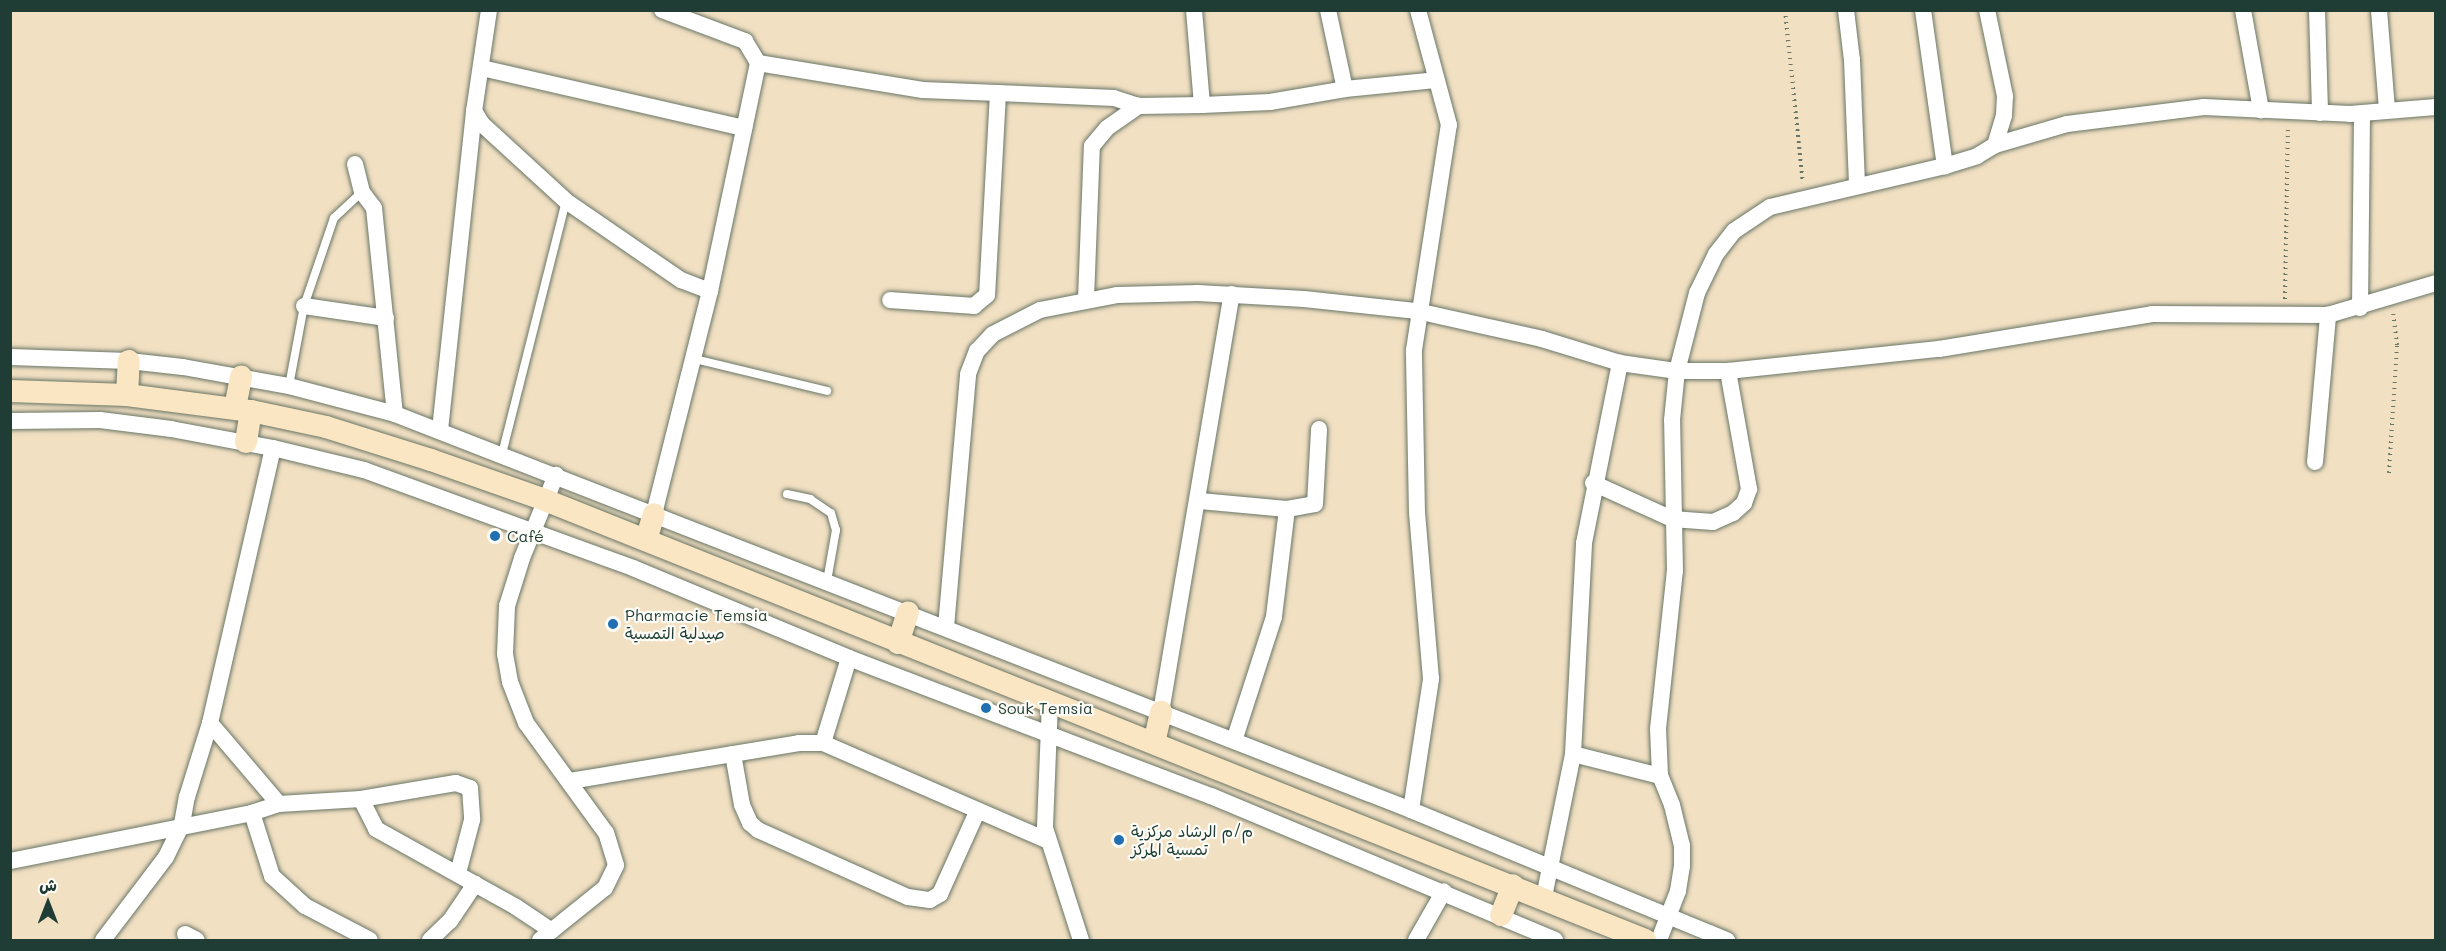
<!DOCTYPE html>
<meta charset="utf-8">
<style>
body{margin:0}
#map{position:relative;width:2446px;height:951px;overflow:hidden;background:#f2e0c3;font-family:Mali,"Playpen Sans Arabic",sans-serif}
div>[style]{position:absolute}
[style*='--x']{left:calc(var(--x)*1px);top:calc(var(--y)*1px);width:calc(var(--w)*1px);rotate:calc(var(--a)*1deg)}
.path>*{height:4px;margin-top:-2px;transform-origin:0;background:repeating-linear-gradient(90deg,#697666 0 1.5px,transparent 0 6px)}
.roads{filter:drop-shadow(0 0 2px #697666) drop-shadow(0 0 2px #697666)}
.service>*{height:8px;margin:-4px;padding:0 4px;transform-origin:4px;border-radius:4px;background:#fff}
.minor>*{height:16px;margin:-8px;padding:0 8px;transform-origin:8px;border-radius:8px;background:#fff}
.secondary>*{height:22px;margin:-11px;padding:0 11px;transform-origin:11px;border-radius:11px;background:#fbe6c4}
.dots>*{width:16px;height:16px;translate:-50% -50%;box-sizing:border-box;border:3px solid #fdfcf7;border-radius:50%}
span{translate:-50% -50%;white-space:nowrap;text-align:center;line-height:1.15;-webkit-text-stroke:4.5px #fdfcf7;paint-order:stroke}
.poi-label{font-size:16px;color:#1f3d34}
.left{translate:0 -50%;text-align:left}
.frame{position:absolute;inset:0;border:12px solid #1f3d34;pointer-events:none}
.north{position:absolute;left:18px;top:873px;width:60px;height:60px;-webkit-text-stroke:4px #fdfcf7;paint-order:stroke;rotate:0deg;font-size:16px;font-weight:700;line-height:24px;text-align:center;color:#1f3d34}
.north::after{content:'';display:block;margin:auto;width:21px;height:27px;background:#1f3d34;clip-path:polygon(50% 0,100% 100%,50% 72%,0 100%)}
</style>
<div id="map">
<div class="path">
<div style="--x:1785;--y:10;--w:174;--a:84.1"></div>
<div style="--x:2285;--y:299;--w:172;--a:-89"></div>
<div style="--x:2389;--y:473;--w:128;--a:-86.4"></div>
<div style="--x:2397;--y:345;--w:32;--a:-97"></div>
</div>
<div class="roads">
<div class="service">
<div style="--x:695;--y:359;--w:136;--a:13.6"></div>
<div style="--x:289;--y:386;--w:81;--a:-79.4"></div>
<div style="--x:304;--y:306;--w:93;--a:-71.2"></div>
<div style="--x:334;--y:218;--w:38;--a:-43"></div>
<div style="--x:502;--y:454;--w:261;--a:-75.8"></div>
<div style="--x:787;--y:494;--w:24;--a:12"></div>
<div style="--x:810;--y:499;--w:25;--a:34"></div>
<div style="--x:831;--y:513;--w:18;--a:74"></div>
<div style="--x:836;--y:530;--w:52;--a:100"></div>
</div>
<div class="minor">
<div style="--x:489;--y:10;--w:102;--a:98.4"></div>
<div style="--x:474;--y:111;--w:15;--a:58"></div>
<div style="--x:482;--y:124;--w:114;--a:42.5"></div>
<div style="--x:566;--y:201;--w:140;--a:34.5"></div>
<div style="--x:681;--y:280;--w:31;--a:21"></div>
<div style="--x:710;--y:291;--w:230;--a:104.1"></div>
<div style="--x:662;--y:10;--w:89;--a:20.5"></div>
<div style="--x:745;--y:41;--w:26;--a:59"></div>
<div style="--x:758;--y:63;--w:167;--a:9.3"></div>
<div style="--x:923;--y:90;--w:75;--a:2.3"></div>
<div style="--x:998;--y:93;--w:202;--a:93.1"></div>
<div style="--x:987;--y:295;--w:17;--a:140"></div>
<div style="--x:974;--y:306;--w:84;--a:-175.9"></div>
<div style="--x:1328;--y:10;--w:81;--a:77.9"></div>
<div style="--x:1345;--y:89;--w:91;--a:-5.6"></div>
<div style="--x:1846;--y:10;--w:50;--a:83.2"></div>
<div style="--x:1852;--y:60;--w:125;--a:87.7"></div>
<div style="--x:1923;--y:10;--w:158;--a:82"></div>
<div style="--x:2243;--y:10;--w:102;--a:79.8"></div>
<div style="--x:2317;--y:10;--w:103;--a:88.3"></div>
<div style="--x:2379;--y:10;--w:100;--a:85.4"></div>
<div style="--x:482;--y:68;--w:269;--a:12.9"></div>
<div style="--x:998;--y:93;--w:116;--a:2.5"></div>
<div style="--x:1114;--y:98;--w:26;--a:18"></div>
<div style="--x:1202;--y:105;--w:68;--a:-2.5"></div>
<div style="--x:1270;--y:102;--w:76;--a:-9.8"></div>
<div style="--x:1995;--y:145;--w:75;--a:-16.3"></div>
<div style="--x:2067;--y:124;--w:138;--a:-7.1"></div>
<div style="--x:2204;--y:107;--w:146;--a:2.7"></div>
<div style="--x:2350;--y:114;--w:86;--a:-4.7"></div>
<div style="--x:355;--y:164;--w:29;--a:76"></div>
<div style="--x:362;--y:192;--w:20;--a:53"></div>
<div style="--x:374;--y:208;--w:207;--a:84.2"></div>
<div style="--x:710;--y:291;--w:233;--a:-78.1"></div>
<div style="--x:1086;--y:299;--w:153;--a:-87.8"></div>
<div style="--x:1092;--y:146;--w:23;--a:-50"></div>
<div style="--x:1107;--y:128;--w:39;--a:-35"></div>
<div style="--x:1139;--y:106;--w:63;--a:-0.9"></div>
<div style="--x:1202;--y:105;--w:95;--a:-94.8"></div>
<div style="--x:304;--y:306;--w:83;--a:8.3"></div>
<div style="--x:2360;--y:308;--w:195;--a:-89.4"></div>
<div style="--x:10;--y:357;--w:119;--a:1.9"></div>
<div style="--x:129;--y:361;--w:54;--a:6.3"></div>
<div style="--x:183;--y:367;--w:108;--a:10.2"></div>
<div style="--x:289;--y:386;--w:110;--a:14.8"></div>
<div style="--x:395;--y:414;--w:1090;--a:21.29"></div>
<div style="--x:1411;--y:810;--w:342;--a:22.4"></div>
<div style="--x:10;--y:421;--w:90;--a:-0.6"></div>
<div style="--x:100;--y:420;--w:72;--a:7.2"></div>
<div style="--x:171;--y:429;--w:104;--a:10.6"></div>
<div style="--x:273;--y:448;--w:94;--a:13.6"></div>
<div style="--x:364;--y:470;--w:286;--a:20"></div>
<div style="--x:633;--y:568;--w:234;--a:22.6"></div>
<div style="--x:849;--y:658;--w:387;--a:20.9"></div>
<div style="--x:1211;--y:796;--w:373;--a:22.7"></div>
<div style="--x:440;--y:430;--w:321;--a:-83.9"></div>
<div style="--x:273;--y:448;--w:282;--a:102.9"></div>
<div style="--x:210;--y:723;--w:106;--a:49.6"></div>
<div style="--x:279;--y:804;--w:28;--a:162"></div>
<div style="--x:252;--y:813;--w:66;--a:72.4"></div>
<div style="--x:272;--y:876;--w:45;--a:42.3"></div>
<div style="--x:305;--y:906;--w:73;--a:27.6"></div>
<div style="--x:2315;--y:462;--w:148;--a:-84.9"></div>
<div style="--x:1593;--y:483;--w:87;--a:24.5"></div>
<div style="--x:1672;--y:519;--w:41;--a:4.2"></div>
<div style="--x:1713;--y:522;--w:22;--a:-24"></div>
<div style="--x:1733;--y:513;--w:15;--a:-42"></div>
<div style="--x:1744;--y:503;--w:15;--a:-70"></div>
<div style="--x:1749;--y:489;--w:120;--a:-100.1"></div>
<div style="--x:1200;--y:501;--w:87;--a:5.3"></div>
<div style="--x:1287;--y:509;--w:109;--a:96.9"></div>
<div style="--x:1274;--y:617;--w:130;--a:107.9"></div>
<div style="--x:1287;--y:509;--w:28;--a:-10"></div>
<div style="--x:1315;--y:504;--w:75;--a:-86.9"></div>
<div style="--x:946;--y:627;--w:254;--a:-85"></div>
<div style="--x:968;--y:374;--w:25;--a:-69"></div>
<div style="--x:977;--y:351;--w:23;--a:-47"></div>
<div style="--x:993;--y:334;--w:53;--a:-27.1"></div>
<div style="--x:1040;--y:310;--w:78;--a:-11"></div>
<div style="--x:1117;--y:295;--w:81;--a:-1.4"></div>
<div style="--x:1198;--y:293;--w:106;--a:3.2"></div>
<div style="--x:1304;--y:299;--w:114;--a:6.1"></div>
<div style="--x:1417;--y:311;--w:128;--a:12.6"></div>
<div style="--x:1542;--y:339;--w:82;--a:17.1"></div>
<div style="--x:1620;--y:363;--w:58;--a:8"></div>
<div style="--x:1677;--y:371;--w:51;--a:0"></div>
<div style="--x:1728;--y:371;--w:212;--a:-6"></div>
<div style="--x:1939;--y:349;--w:216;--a:-9.3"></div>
<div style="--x:2152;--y:314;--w:176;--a:0.3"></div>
<div style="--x:2328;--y:315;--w:113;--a:-16.5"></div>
<div style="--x:1050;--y:702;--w:126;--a:92.3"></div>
<div style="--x:1045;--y:828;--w:118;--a:72.2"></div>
<div style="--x:1161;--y:712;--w:424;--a:-80.4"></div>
<div style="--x:823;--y:743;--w:89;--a:-73"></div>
<div style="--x:733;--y:754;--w:52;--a:80"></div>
<div style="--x:742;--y:805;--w:20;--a:66"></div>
<div style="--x:750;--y:823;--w:11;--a:41"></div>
<div style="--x:758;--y:830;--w:164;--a:24.1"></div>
<div style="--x:908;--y:897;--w:22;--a:8"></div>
<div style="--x:930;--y:900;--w:12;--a:-31"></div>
<div style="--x:940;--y:894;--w:90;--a:-65.7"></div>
<div style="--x:1573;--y:754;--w:90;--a:14.2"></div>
<div style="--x:570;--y:781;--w:232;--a:-9.4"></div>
<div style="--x:799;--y:743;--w:24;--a:0"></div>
<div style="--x:823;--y:743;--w:245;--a:23.5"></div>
<div style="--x:361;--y:799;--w:96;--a:-9.6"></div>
<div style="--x:456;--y:783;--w:15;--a:20"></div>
<div style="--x:470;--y:788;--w:32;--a:86"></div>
<div style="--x:472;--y:820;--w:55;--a:104.8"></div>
<div style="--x:279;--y:804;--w:82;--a:-3.5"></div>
<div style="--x:361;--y:799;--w:34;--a:63"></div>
<div style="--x:376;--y:829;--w:160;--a:29.1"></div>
<div style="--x:516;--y:907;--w:43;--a:33.7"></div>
<div style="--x:1411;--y:810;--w:133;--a:-81.3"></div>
<div style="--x:1431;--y:679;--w:167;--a:-94.8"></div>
<div style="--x:1417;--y:513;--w:163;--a:-91.1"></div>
<div style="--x:1414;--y:350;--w:228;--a:-81.2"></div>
<div style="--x:1449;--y:125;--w:119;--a:-105.1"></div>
<div style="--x:10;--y:861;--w:247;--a:-11.2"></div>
<div style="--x:1544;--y:897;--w:146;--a:-78.5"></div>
<div style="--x:1573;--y:754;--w:211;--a:-87"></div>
<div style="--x:1584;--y:543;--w:184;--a:-78.7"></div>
<div style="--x:185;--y:934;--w:13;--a:27"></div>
<div style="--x:103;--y:940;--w:104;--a:-52.8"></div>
<div style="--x:166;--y:857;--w:37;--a:-64"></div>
<div style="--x:182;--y:824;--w:27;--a:-80"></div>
<div style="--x:187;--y:797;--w:77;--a:-72.7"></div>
<div style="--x:430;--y:940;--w:28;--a:-44"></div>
<div style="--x:450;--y:921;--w:45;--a:-56"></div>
<div style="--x:540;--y:940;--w:83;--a:-38.7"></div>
<div style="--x:605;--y:888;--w:25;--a:-64"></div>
<div style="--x:616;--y:865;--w:34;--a:-107"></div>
<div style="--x:606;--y:833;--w:136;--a:-126"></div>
<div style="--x:526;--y:723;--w:44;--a:-111.3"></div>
<div style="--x:510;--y:682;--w:28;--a:-100"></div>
<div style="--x:505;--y:654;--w:48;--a:-87.6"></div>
<div style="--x:507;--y:606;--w:50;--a:-72.6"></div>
<div style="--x:522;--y:558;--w:90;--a:-67.7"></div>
<div style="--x:1416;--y:940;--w:56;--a:-60.3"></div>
<div style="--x:1659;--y:940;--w:53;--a:-68.8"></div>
<div style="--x:1678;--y:891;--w:25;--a:-81"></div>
<div style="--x:1682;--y:866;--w:20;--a:-90"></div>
<div style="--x:1682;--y:846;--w:42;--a:-103.7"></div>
<div style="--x:1672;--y:805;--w:31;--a:-112"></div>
<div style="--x:1660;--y:776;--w:47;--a:-92.4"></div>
<div style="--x:1658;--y:729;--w:159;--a:-83.9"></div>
<div style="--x:1675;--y:571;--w:151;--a:-91.1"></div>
<div style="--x:1672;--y:420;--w:49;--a:-84.2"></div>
<div style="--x:1677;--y:371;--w:81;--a:-75.6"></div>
<div style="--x:1697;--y:293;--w:43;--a:-64"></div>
<div style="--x:1716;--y:254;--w:29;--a:-52"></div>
<div style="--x:1734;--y:231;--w:43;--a:-33.7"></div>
<div style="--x:1770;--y:207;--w:180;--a:-13.2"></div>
<div style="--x:1945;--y:166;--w:34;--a:-17"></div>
<div style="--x:1977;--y:156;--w:21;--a:-31"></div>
<div style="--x:1995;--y:145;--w:31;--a:-73"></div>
<div style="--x:2004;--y:115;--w:19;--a:-87"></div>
<div style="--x:2005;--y:96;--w:88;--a:-101.8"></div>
</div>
<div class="secondary">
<div style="--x:10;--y:391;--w:117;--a:2"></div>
<div style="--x:127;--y:395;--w:125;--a:7.4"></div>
<div style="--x:251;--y:411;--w:77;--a:12"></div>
<div style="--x:326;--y:427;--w:110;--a:17.4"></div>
<div style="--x:431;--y:460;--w:121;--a:19.3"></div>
<div style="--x:545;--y:500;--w:1185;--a:21.8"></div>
<div style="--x:127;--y:395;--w:34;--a:-87"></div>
<div style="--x:235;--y:408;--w:32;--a:-79"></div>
<div style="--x:246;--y:442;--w:31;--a:-81"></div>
<div style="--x:646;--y:540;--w:27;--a:-73"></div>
<div style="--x:898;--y:643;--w:32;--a:-72"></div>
<div style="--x:1154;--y:743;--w:32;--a:-77"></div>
<div style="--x:1501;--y:915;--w:32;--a:-68"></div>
</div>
</div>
<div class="dots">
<div style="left:495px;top:536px;background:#1f6fb2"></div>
<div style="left:613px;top:624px;background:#1f6fb2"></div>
<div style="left:986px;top:708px;background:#1f6fb2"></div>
<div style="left:1119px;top:840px;background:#1f6fb2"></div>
</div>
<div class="poi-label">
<span class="left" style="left:507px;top:536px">Café</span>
<span class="left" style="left:625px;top:624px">Pharmacie Temsia<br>صيدلية التمسية</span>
<span class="left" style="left:998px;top:708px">Souk Temsia</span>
<span class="left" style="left:1131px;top:840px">م/م الرشاد مركزية<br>تمسية المركز</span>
</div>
<div class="frame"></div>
<div class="north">ش</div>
</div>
